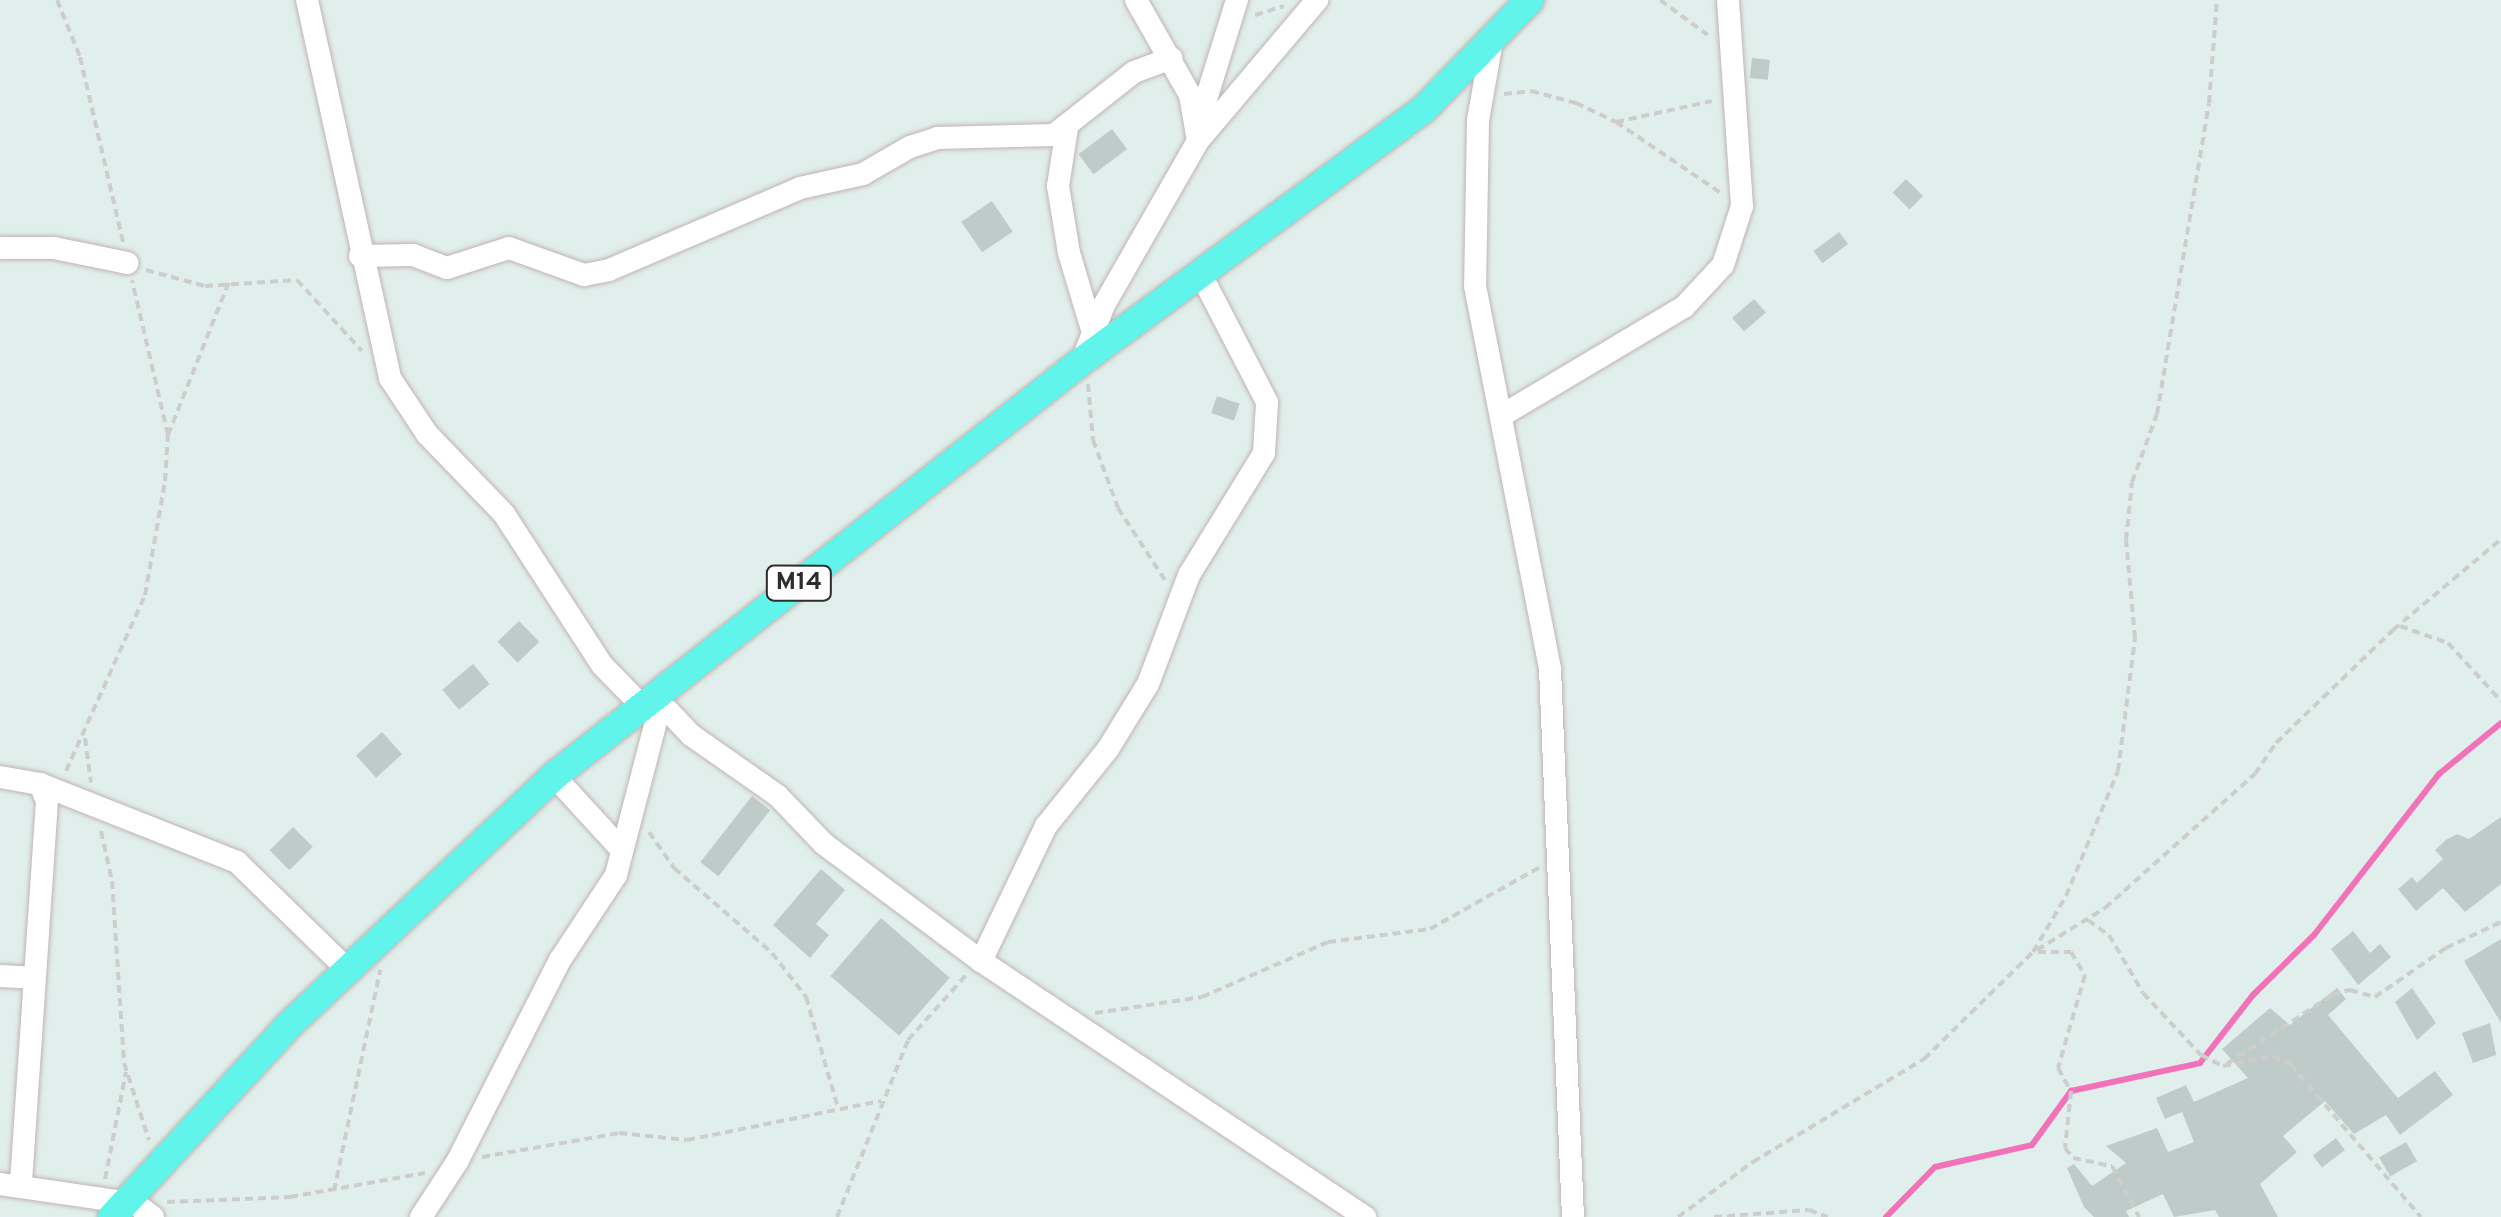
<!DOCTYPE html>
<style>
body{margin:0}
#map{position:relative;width:2501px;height:1217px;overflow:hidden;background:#e0efeb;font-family:Overpass,sans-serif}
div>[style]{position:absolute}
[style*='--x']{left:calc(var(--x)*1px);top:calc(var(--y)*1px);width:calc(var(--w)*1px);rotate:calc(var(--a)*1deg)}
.stream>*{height:6px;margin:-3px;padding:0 3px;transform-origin:3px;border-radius:3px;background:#f272ba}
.building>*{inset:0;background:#bfcbc8;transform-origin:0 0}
.path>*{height:4px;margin-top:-2px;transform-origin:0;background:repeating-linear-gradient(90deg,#cdcdcd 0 8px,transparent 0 13px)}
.roads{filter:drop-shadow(0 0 2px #c1b3b3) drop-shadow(0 0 2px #c1b3b3)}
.minor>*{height:22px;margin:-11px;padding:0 11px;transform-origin:11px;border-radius:11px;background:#fff}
.major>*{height:28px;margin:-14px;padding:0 14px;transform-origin:14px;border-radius:14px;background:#60f4ea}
span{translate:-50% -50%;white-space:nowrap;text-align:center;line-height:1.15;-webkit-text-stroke:9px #fff;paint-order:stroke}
.shield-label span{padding:2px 8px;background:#fff;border:2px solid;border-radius:8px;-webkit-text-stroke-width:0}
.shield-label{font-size:25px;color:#2d2d2d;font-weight:700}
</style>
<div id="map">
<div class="stream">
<div style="--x:1886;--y:1217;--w:70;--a:-45.6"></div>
<div style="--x:1935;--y:1167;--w:99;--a:-12.8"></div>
<div style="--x:2032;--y:1145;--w:67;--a:-54.2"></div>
<div style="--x:2071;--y:1091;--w:132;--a:-12.2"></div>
<div style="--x:2200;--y:1063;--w:86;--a:-52.1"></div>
<div style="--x:2253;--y:995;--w:86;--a:-44.5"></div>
<div style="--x:2314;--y:935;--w:204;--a:-52.2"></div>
<div style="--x:2439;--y:774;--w:80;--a:-39.4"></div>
</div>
<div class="building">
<div style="left:1752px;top:58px;width:18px;height:20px;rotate:6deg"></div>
<div style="left:1112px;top:129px;width:25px;height:42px;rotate:53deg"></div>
<div style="left:1906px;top:179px;width:24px;height:19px;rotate:45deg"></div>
<div style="left:992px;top:201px;width:37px;height:37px;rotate:56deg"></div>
<div style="left:1839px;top:232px;width:15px;height:32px;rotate:53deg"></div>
<div style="left:1754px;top:299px;width:18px;height:29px;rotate:49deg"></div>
<div style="left:1217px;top:396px;width:24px;height:18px;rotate:19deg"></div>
<div style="left:519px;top:621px;width:29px;height:30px;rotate:46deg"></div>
<div style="left:473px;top:664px;width:26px;height:40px;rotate:50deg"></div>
<div style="left:382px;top:732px;width:30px;height:35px;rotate:48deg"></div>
<div style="left:752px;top:796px;width:23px;height:84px;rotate:38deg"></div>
<div style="clip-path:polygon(2501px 817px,2501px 884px,2465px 912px,2443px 888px,2416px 911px,2398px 889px,2412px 877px,2417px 883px,2443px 859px,2435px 850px,2446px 840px,2457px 834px,2469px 839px)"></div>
<div style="left:293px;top:827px;width:28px;height:33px;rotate:45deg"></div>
<div style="clip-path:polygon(821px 869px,845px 890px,816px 924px,829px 935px,810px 958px,773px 925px)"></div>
<div style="left:881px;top:918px;width:91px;height:77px;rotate:41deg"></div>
<div style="clip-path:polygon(2353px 931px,2370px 953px,2380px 944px,2391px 957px,2358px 985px,2331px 949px)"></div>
<div style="clip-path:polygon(2501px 939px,2501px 1023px,2464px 961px)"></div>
<div style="clip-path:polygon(2337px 988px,2346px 999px,2328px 1015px,2398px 1098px,2435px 1071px,2453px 1095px,2400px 1135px,2386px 1115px,2354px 1134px,2325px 1101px,2283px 1136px,2297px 1152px,2260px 1184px,2278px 1217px,2219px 1217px,2215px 1210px,2174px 1217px,2163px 1194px,2126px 1211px,2129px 1217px,2094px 1217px,2084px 1207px,2067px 1168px,2074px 1164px,2092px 1186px,2126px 1163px,2106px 1146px,2157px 1128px,2168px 1152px,2194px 1142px,2182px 1112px,2165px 1119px,2156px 1098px,2186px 1085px,2194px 1102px,2248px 1078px,2222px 1049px,2270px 1008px,2290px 1025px)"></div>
<div style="clip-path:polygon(2412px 988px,2436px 1023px,2417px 1040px,2395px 1002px)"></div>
<div style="clip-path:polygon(2490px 1023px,2496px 1055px,2473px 1063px,2462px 1033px)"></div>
<div style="left:2336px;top:1138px;width:15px;height:29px;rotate:53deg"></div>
<div style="left:2406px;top:1142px;width:22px;height:31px;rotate:60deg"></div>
</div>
<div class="path">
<div style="--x:57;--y:0;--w:61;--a:68"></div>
<div style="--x:80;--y:57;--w:190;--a:76.9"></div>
<div style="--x:1660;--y:0;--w:59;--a:36.1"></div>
<div style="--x:1255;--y:15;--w:30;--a:-17"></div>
<div style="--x:1504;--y:94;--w:27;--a:-6"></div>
<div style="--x:1531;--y:91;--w:47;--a:14.9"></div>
<div style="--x:1576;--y:103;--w:44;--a:25.4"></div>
<div style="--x:1616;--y:122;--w:127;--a:34.1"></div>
<div style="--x:1616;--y:122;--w:98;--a:-12.3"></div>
<div style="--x:146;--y:270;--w:61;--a:15.2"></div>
<div style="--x:205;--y:286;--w:92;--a:-3.7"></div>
<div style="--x:297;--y:280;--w:96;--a:47.5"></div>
<div style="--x:1088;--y:384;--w:56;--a:84.9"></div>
<div style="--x:1093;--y:440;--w:72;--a:69.8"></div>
<div style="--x:1118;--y:508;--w:86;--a:56.9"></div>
<div style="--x:168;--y:435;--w:165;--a:-68.3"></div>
<div style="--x:2400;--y:626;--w:51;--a:19.5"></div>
<div style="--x:2448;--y:643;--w:79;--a:47.6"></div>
<div style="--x:85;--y:738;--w:45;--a:82.4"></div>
<div style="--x:66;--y:771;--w:193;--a:-65.8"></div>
<div style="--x:145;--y:595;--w:116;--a:-80"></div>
<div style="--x:165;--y:481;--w:46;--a:-86.3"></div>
<div style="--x:168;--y:435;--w:159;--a:-103.1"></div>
<div style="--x:101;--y:831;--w:51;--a:77.6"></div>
<div style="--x:112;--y:881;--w:182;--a:86.2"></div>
<div style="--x:124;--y:1063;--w:81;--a:72"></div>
<div style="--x:649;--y:832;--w:44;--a:55.2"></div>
<div style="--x:674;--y:868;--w:130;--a:40.9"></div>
<div style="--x:772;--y:953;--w:56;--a:52.3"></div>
<div style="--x:806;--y:997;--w:116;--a:73.9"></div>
<div style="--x:2088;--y:920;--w:26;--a:36"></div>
<div style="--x:2109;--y:935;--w:67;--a:59.6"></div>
<div style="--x:2143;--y:993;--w:85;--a:46.9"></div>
<div style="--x:2201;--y:1055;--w:25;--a:27"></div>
<div style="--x:2223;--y:1066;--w:51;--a:-11.3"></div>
<div style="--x:2273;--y:1056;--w:20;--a:27"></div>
<div style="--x:2291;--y:1065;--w:200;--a:49.5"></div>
<div style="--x:2037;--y:950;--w:80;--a:-31.7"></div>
<div style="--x:2105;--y:908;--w:201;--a:-41.8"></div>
<div style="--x:2255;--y:774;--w:37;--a:-56"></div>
<div style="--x:2276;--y:743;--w:163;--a:-44"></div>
<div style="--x:2393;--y:630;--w:141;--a:-40.1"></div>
<div style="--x:2038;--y:952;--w:33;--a:0"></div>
<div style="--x:2071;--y:952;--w:27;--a:59"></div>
<div style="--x:2085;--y:975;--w:97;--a:106.2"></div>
<div style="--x:2058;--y:1068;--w:26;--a:61"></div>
<div style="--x:2071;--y:1091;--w:57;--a:96"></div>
<div style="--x:2065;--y:1148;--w:13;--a:51"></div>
<div style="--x:2073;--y:1158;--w:40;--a:12"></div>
<div style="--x:2112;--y:1166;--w:58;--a:62.1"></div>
<div style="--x:1095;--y:1013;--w:108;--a:-8.5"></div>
<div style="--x:1202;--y:997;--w:137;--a:-23.6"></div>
<div style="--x:1328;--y:942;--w:103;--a:-7.3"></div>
<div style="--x:1430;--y:929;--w:126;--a:-29.4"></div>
<div style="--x:2227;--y:1064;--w:126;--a:-33.3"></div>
<div style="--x:2332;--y:995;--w:19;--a:-16"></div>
<div style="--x:2350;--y:990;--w:26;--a:16"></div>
<div style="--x:2375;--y:997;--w:86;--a:-34.6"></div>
<div style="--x:2446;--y:948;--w:61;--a:-25.3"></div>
<div style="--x:482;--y:1157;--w:139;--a:-9.9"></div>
<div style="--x:619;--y:1133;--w:68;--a:5.9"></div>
<div style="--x:687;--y:1140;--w:198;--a:-11.4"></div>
<div style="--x:105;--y:1179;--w:109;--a:-78.9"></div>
<div style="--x:334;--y:1191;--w:226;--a:-78.2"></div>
<div style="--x:167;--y:1202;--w:123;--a:-2.3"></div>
<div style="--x:290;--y:1197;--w:137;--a:-10.1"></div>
<div style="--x:837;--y:1217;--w:191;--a:-68.1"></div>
<div style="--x:908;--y:1040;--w:89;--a:-48.2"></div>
<div style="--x:1678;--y:1217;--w:93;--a:-36.3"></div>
<div style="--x:1753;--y:1162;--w:200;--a:-31.1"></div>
<div style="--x:1924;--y:1059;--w:153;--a:-44.5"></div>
<div style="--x:2033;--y:952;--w:65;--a:-59.5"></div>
<div style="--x:2066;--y:896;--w:135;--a:-67.4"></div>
<div style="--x:2118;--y:771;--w:134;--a:-82.7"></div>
<div style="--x:2135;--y:638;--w:98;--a:-95.2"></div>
<div style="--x:2126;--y:540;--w:58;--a:-84.1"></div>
<div style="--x:2132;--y:482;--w:72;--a:-69.8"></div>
<div style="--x:2157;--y:414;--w:315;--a:-80.5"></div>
<div style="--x:2209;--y:103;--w:103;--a:-85.6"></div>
<div style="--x:1714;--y:1217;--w:95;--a:-4.2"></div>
<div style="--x:1809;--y:1210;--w:20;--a:20"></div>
</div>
<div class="roads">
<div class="minor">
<div style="--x:307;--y:0;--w:387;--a:77.6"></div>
<div style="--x:390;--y:378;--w:67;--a:56.5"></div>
<div style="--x:427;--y:434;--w:111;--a:46.1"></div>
<div style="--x:504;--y:514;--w:180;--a:57"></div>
<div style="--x:602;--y:665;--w:54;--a:45.7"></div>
<div style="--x:1492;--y:41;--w:80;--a:100"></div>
<div style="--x:1478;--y:120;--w:166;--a:91"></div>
<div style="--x:1475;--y:286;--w:390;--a:78.9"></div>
<div style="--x:1550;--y:669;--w:548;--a:87.6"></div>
<div style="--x:1199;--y:122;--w:128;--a:-72.7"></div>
<div style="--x:1067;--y:128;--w:59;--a:98.8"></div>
<div style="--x:1058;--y:186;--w:68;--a:80.7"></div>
<div style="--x:1069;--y:253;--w:84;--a:73.3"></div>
<div style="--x:1198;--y:141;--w:185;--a:-49.8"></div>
<div style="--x:0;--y:248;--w:54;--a:0"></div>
<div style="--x:54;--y:248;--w:75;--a:11.6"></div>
<div style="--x:360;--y:256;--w:53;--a:-1.1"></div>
<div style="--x:413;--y:255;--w:36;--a:21"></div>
<div style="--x:447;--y:268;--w:65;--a:-17.9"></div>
<div style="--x:509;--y:248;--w:80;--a:19.8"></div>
<div style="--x:584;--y:275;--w:25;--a:-11"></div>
<div style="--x:609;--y:270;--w:208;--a:-23.2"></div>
<div style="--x:800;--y:188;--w:65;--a:-12.5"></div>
<div style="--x:863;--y:174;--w:54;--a:-29.9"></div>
<div style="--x:910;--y:147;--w:28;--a:-18"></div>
<div style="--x:937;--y:138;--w:117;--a:-1.5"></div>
<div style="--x:1054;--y:135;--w:102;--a:-38.2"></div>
<div style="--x:1134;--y:72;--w:40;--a:-20.2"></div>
<div style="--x:1082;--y:361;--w:60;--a:-68.6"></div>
<div style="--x:1104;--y:305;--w:189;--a:-60.2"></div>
<div style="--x:1198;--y:141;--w:47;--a:-99.9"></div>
<div style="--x:1190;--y:95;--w:109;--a:-119.6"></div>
<div style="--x:1501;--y:416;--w:213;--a:-30.8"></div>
<div style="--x:1684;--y:307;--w:57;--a:-47.1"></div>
<div style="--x:1723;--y:265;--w:62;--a:-72.1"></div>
<div style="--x:1742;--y:206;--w:206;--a:-93.9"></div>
<div style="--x:654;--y:696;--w:54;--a:46.5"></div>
<div style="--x:691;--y:735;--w:106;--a:35"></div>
<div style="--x:778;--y:796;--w:66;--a:46.2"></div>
<div style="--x:824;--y:844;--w:196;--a:36.7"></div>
<div style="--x:981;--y:961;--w:462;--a:33.7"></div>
<div style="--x:554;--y:776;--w:99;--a:47.5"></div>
<div style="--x:0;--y:777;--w:41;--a:9.9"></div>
<div style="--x:40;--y:784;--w:18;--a:68"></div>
<div style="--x:47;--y:801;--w:386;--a:93.9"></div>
<div style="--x:40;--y:784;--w:212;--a:21.6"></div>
<div style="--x:237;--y:862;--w:153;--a:44.2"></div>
<div style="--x:981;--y:961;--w:150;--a:-64.3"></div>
<div style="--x:1046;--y:826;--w:99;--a:-51.2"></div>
<div style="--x:1108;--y:749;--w:76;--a:-58.4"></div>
<div style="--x:1148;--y:684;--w:116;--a:-69.4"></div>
<div style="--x:1189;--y:575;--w:143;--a:-58.4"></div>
<div style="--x:1264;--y:453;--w:51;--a:-86.6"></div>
<div style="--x:1267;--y:402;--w:145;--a:-117.4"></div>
<div style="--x:0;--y:976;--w:33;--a:3"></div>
<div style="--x:0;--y:1184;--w:124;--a:8.3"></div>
<div style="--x:133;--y:1202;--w:25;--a:37"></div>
<div style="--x:421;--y:1217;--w:66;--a:-56.8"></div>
<div style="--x:457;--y:1162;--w:227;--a:-63"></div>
<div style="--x:560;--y:960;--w:102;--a:-56.6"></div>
<div style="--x:616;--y:875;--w:175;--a:-75.4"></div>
</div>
<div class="major">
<div style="--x:112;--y:1217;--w:261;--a:-47.3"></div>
<div style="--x:289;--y:1025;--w:364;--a:-43.2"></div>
<div style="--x:554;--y:776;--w:672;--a:-38.17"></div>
<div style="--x:1082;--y:361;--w:423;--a:-36.4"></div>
<div style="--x:1423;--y:110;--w:153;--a:-45.8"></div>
</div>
</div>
<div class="shield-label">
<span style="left:799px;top:583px">M14</span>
</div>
</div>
